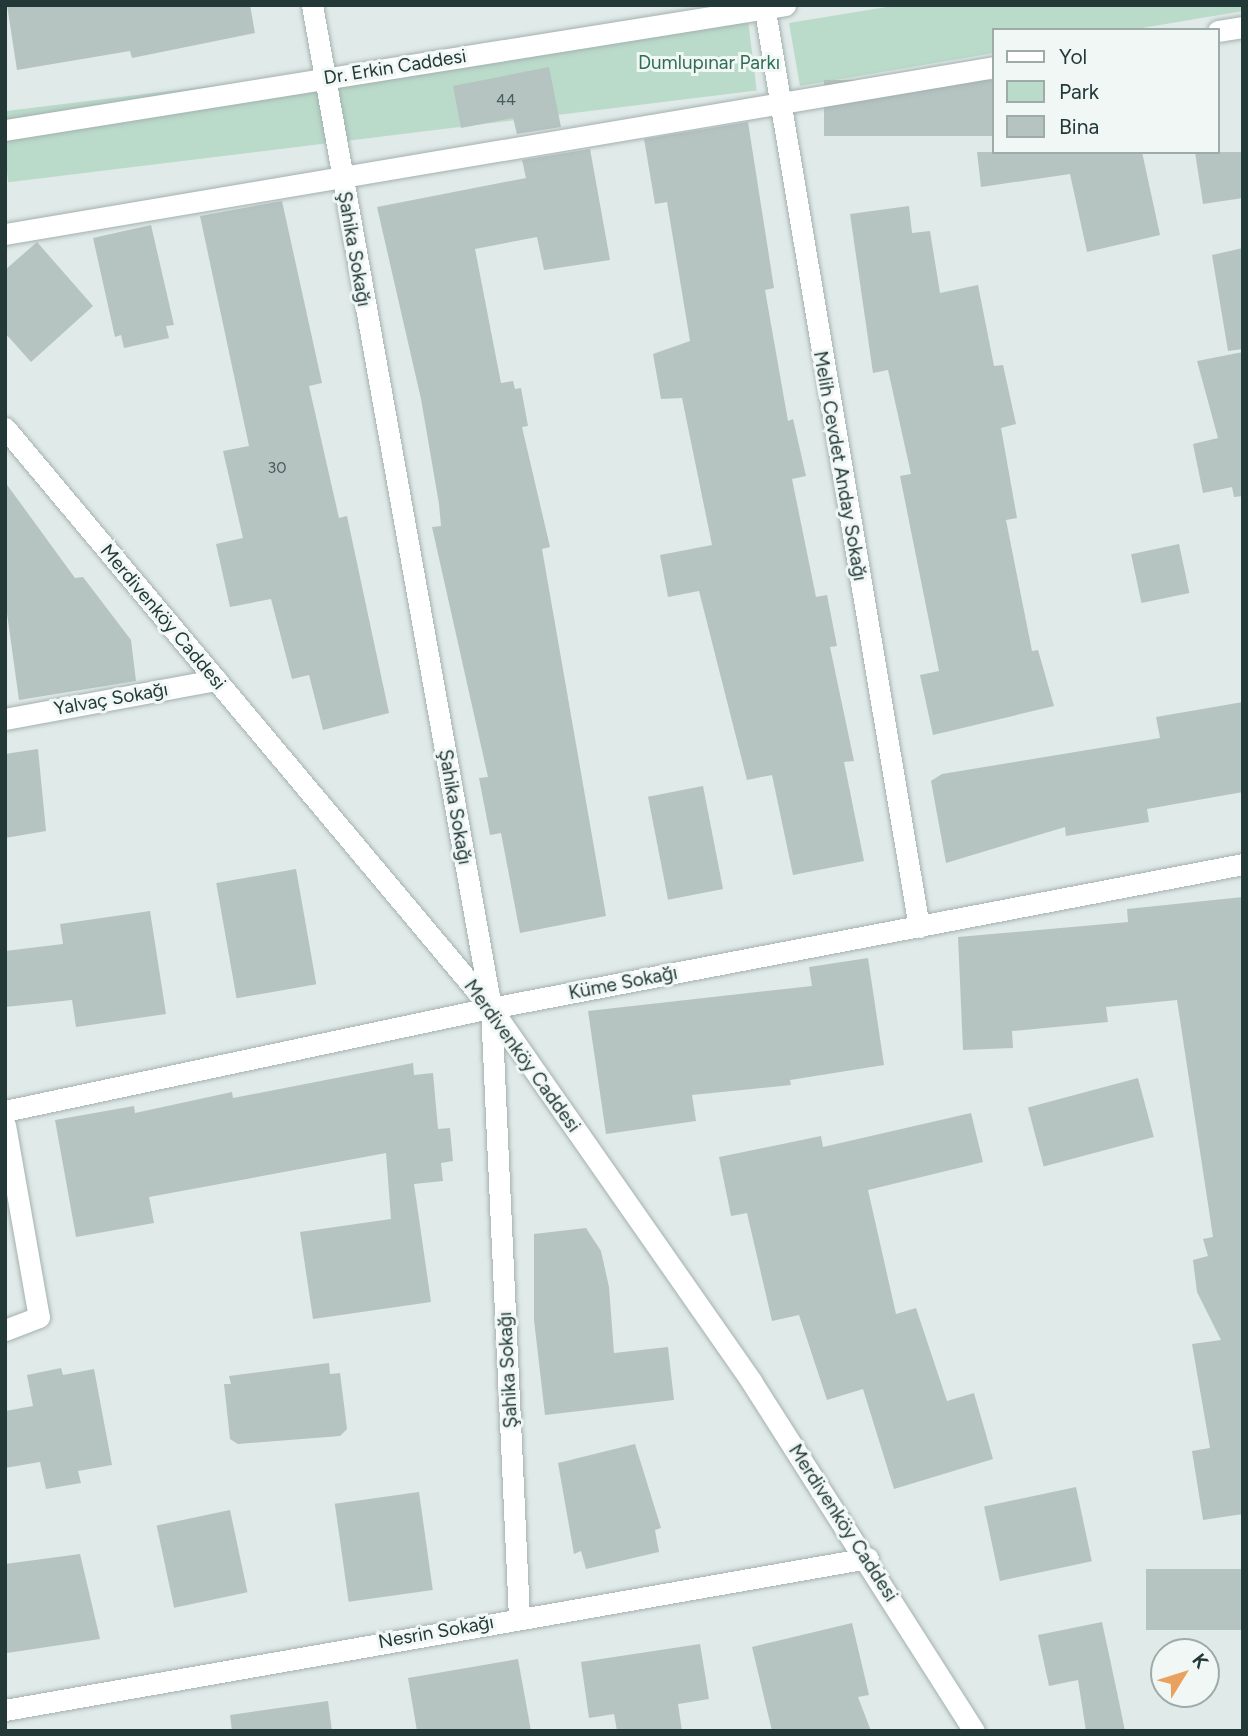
<!DOCTYPE html>
<meta charset="utf-8">
<style>
body{margin:0}
#map{position:relative;width:1248px;height:1736px;overflow:hidden;background:#e0eae8;font-family:Figtree,sans-serif}
div>[style]{position:absolute}
[style*='--x']{left:calc(var(--x)*1px);top:calc(var(--y)*1px);width:calc(var(--w)*1px);rotate:calc(var(--a)*1deg)}
.green>*{inset:0;background:#badaca;transform-origin:0 0}
.building>*{inset:0;background:#b5c4c1;transform-origin:0 0}
.roads{filter:drop-shadow(0 0 2px #a3b1b0) drop-shadow(0 0 2px #a3b1b0)}
.street>*{height:21px;margin:-10.5px;padding:0 10.5px;transform-origin:10.5px;border-radius:10.5px;background:#fff}
.secondary>*{height:21px;margin:-10.5px;padding:0 10.5px;transform-origin:10.5px;border-radius:10.5px;background:#fff}
span{translate:-50% -50%;white-space:nowrap;text-align:center;line-height:1.15;-webkit-text-stroke:6px #f0f7f5;paint-order:stroke}
.number-label{font-size:16px;color:#475c5a}
.number-label span{-webkit-text-stroke-width:0}
.park-label{font-size:19px;color:#2f6d55}
.street-label{font-size:19px;color:#223938}
.frame{position:absolute;inset:0;border:7px solid #223938;pointer-events:none}
.legend{position:absolute;left:992px;top:28px;width:228px;height:126px;box-sizing:border-box;background:#f0f7f5;border:2px solid #9eaba9;margin:0;padding:9px 12px;list-style:none;font-size:21px;color:#223938}
.legend li{display:flex;align-items:center;gap:14px;height:35px}
.legend b{width:35px;border:2px solid #9eaba9}
.north{position:absolute;left:1150px;top:1638px;width:70px;height:70px;box-sizing:border-box;background:#f0f7f5;border:2px solid #9eaba9;border-radius:50%;rotate:52deg;font-size:19px;font-weight:700;line-height:28px;text-align:center;color:#223938}
.north::after{content:'';display:block;margin:auto;width:24px;height:32px;background:#e9a15e;clip-path:polygon(50% 0,100% 100%,50% 72%,0 100%)}
</style>
<div id="map">
<div class="green">
<div style="clip-path:polygon(899px 5px,1243px 5px,1243px 11px,1130px 30px,994px 30px,994px 53px,800px 86px,789px 23px)"></div>
<div style="left:748px;top:20px;width:71px;height:754px;rotate:83deg"></div>
</div>
<div class="building">
<div style="clip-path:polygon(7px 5px,250px 5px,255px 33px,132px 58px,130px 51px,17px 70px)"></div>
<div style="clip-path:polygon(549px 67px,561px 127px,517px 134px,513px 118px,461px 128px,453px 86px)"></div>
<div style="left:994px;top:80px;width:56px;height:170px;rotate:90deg"></div>
<div style="clip-path:polygon(748px 122px,774px 288px,765px 290px,788px 421px,793px 419px,806px 476px,792px 479px,816px 597px,827px 595px,837px 646px,830px 647px,854px 761px,844px 762px,864px 861px,793px 875px,772px 775px,747px 780px,699px 591px,668px 597px,660px 555px,712px 545px,682px 398px,661px 399px,653px 354px,690px 341px,667px 202px,655px 204px,644px 139px)"></div>
<div style="clip-path:polygon(590px 149px,610px 260px,544px 270px,537px 237px,475px 249px,501px 383px,513px 381px,515px 389px,521px 388px,528px 426px,522px 427px,550px 547px,542px 549px,606px 916px,520px 933px,501px 833px,490px 835px,479px 778px,488px 777px,432px 527px,441px 526px,439px 504px,421px 399px,377px 207px,526px 178px,522px 160px)"></div>
<div style="clip-path:polygon(977px 152px,1142px 152px,1160px 235px,1087px 252px,1070px 174px,981px 187px)"></div>
<div style="clip-path:polygon(1195px 152px,1243px 152px,1243px 198px,1203px 204px)"></div>
<div style="clip-path:polygon(282px 201px,322px 383px,309px 386px,339px 518px,347px 516px,389px 713px,323px 730px,309px 675px,292px 679px,271px 599px,230px 607px,216px 544px,243px 538px,223px 451px,249px 446px,200px 216px)"></div>
<div style="clip-path:polygon(909px 206px,912px 233px,930px 231px,940px 293px,978px 285px,994px 366px,1003px 365px,1016px 424px,1001px 428px,1017px 518px,1006px 520px,1032px 651px,1038px 650px,1054px 706px,933px 735px,920px 675px,939px 671px,900px 476px,911px 474px,888px 370px,873px 373px,850px 214px)"></div>
<div style="clip-path:polygon(151px 225px,174px 325px,166px 326px,169px 338px,124px 348px,121px 335px,115px 337px,93px 238px)"></div>
<div style="clip-path:polygon(37px 242px,93px 306px,31px 362px,5px 333px,5px 270px)"></div>
<div style="clip-path:polygon(1243px 248px,1243px 349px,1228px 351px,1212px 255px)"></div>
<div style="clip-path:polygon(1243px 352px,1243px 496px,1234px 497px,1232px 487px,1203px 493px,1193px 444px,1218px 438px,1197px 361px)"></div>
<div style="clip-path:polygon(5px 482px,75px 578px,83px 577px,131px 640px,136px 681px,19px 700px,5px 599px)"></div>
<div style="left:1179px;top:544px;width:50px;height:49px;rotate:78deg"></div>
<div style="clip-path:polygon(1243px 702px,1243px 792px,1147px 809px,1149px 822px,1066px 836px,1065px 827px,946px 863px,931px 781px,942px 774px,1160px 738px,1156px 717px)"></div>
<div style="clip-path:polygon(38px 749px,46px 831px,5px 838px,5px 754px)"></div>
<div style="left:703px;top:786px;width:105px;height:56px;rotate:79deg"></div>
<div style="left:296px;top:869px;width:117px;height:81px;rotate:80deg"></div>
<div style="clip-path:polygon(1243px 897px,1243px 1514px,1203px 1520px,1192px 1451px,1210px 1448px,1192px 1344px,1221px 1340px,1197px 1292px,1193px 1260px,1208px 1256px,1203px 1239px,1213px 1237px,1177px 1000px,1106px 1007px,1108px 1022px,1012px 1031px,1013px 1048px,963px 1050px,958px 937px,1128px 922px,1127px 909px)"></div>
<div style="clip-path:polygon(150px 911px,166px 1014px,76px 1027px,72px 1000px,5px 1007px,5px 951px,63px 944px,60px 924px)"></div>
<div style="clip-path:polygon(868px 958px,884px 1065px,790px 1080px,791px 1085px,692px 1095px,696px 1121px,606px 1134px,588px 1011px,812px 986px,809px 967px)"></div>
<div style="clip-path:polygon(413px 1063px,414px 1075px,433px 1073px,438px 1129px,450px 1128px,453px 1161px,441px 1163px,443px 1181px,414px 1184px,431px 1302px,313px 1319px,300px 1232px,391px 1219px,386px 1153px,149px 1197px,154px 1223px,76px 1237px,55px 1120px,134px 1106px,135px 1113px,232px 1092px,233px 1098px)"></div>
<div style="left:1138px;top:1078px;width:61px;height:114px;rotate:75deg"></div>
<div style="clip-path:polygon(971px 1113px,983px 1162px,868px 1190px,896px 1314px,916px 1308px,947px 1401px,974px 1393px,993px 1459px,894px 1489px,863px 1389px,827px 1400px,799px 1315px,772px 1321px,747px 1213px,731px 1216px,719px 1157px,821px 1136px,823px 1147px)"></div>
<div style="clip-path:polygon(586px 1228px,601px 1251px,609px 1287px,614px 1353px,668px 1347px,674px 1400px,545px 1415px,534px 1320px,534px 1234px)"></div>
<div style="clip-path:polygon(329px 1363px,330px 1374px,340px 1373px,347px 1429px,340px 1436px,238px 1444px,230px 1439px,224px 1384px,231px 1384px,229px 1376px)"></div>
<div style="clip-path:polygon(61px 1368px,63px 1375px,94px 1369px,112px 1465px,78px 1471px,81px 1483px,46px 1489px,40px 1462px,5px 1468px,5px 1411px,33px 1406px,27px 1375px)"></div>
<div style="clip-path:polygon(635px 1444px,661px 1528px,655px 1530px,659px 1552px,586px 1569px,581px 1551px,574px 1554px,558px 1463px)"></div>
<div style="left:1076px;top:1487px;width:76px;height:94px;rotate:78deg"></div>
<div style="left:419px;top:1492px;width:99px;height:85px;rotate:82deg"></div>
<div style="left:230px;top:1510px;width:84px;height:75px;rotate:78deg"></div>
<div style="clip-path:polygon(80px 1554px,100px 1639px,7px 1653px,5px 1564px)"></div>
<div style="left:1243px;top:1569px;width:61px;height:97px;rotate:90deg"></div>
<div style="clip-path:polygon(1102px 1622px,1117px 1692px,1125px 1731px,1086px 1731px,1078px 1680px,1049px 1686px,1038px 1635px)"></div>
<div style="clip-path:polygon(852px 1623px,869px 1695px,858px 1697px,871px 1731px,772px 1731px,752px 1647px)"></div>
<div style="clip-path:polygon(700px 1644px,709px 1699px,678px 1704px,682px 1731px,617px 1731px,614px 1714px,589px 1718px,581px 1662px)"></div>
<div style="clip-path:polygon(518px 1659px,531px 1731px,417px 1731px,408px 1678px)"></div>
<div style="clip-path:polygon(328px 1701px,332px 1731px,232px 1731px,230px 1715px)"></div>
</div>
<div class="roads">
<div class="street">
<div style="--x:312;--y:5;--w:1019;--a:79.88"></div>
<div style="--x:491;--y:1008;--w:610;--a:87.37"></div>
<div style="--x:764;--y:5;--w:935;--a:80.46"></div>
<div style="--x:1218;--y:31;--w:25;--a:-9"></div>
<div style="--x:5;--y:234;--w:1003;--a:-9.58"></div>
<div style="--x:5;--y:719;--w:215;--a:-10.5"></div>
<div style="--x:5;--y:1111;--w:497;--a:-12"></div>
<div style="--x:491;--y:1008;--w:766;--a:-10.84"></div>
<div style="--x:5;--y:1125;--w:195;--a:80"></div>
<div style="--x:39;--y:1317;--w:36;--a:159"></div>
<div style="--x:5;--y:1710;--w:876;--a:-9.99"></div>
</div>
<div class="secondary">
<div style="--x:5;--y:130;--w:790;--a:-9.1"></div>
<div style="--x:5;--y:428;--w:757;--a:50.04"></div>
<div style="--x:491;--y:1008;--w:455;--a:55.1"></div>
<div style="--x:751;--y:1381;--w:415;--a:57.5"></div>
</div>
</div>
<div class="number-label">
<span style="left:506px;top:100px">44</span>
<span style="left:277px;top:468px">30</span>
</div>
<div class="park-label">
<span style="left:709px;top:63px">Dumlupınar Parkı</span>
</div>
<div class="street-label">
<span style="left:395px;top:67px;rotate:-9deg">Dr. Erkin Caddesi</span>
<span style="left:354px;top:249px;rotate:80deg">Şahika Sokağı</span>
<span style="left:840px;top:466px;rotate:80deg">Melih Cevdet Anday Sokağı</span>
<span style="left:163px;top:617px;rotate:50deg">Merdivenköy Caddesi</span>
<span style="left:111px;top:699px;rotate:-10deg">Yalvaç Sokağı</span>
<span style="left:455px;top:807px;rotate:80deg">Şahika Sokağı</span>
<span style="left:623px;top:983px;rotate:-11deg">Küme Sokağı</span>
<span style="left:522px;top:1056px;rotate:54deg">Merdivenköy Caddesi</span>
<span style="left:508px;top:1370px;rotate:-93deg">Şahika Sokağı</span>
<span style="left:843px;top:1523px;rotate:57deg">Merdivenköy Caddesi</span>
<span style="left:436px;top:1632px;rotate:-10deg">Nesrin Sokağı</span>
</div>
<div class="frame"></div>
<ul class="legend">
<li><b style="height:9px;background:#fff"></b>Yol</li>
<li><b style="height:19px;background:#badaca"></b>Park</li>
<li><b style="height:19px;background:#b5c4c1"></b>Bina</li>
</ul>
<div class="north">K</div>
</div>
